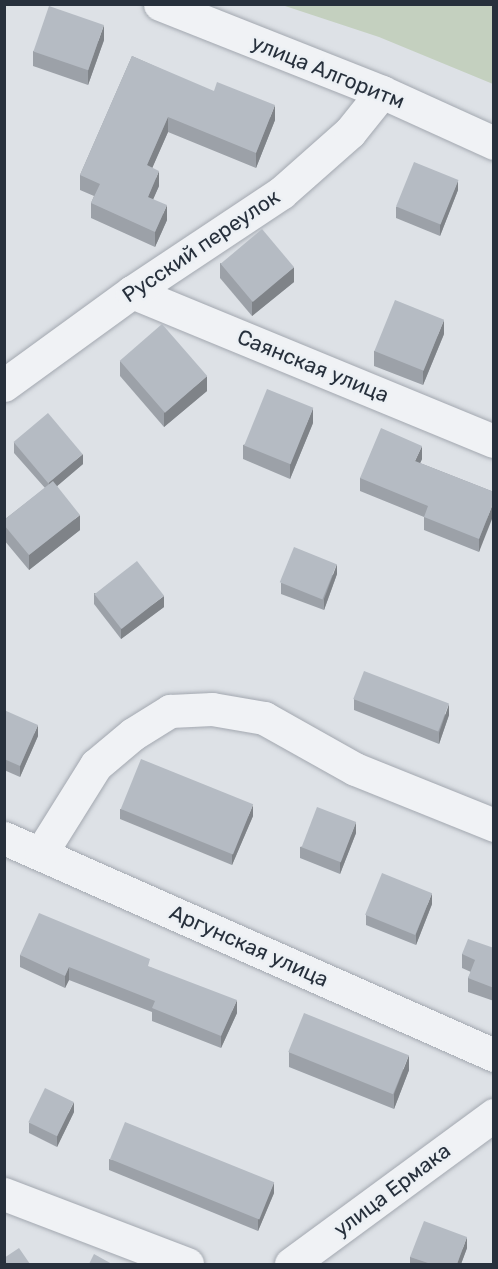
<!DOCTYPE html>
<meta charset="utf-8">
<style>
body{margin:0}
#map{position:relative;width:498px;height:1269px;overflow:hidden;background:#dde1e6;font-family:Rubik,sans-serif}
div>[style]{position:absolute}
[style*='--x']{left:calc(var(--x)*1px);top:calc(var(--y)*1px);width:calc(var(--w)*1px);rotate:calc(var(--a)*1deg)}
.green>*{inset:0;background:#c4d0bf}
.roads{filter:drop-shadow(0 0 2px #a3a8b0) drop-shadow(0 0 2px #a3a8b0)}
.minor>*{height:33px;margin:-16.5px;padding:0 16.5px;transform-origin:16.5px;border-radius:16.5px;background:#f0f2f5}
.wall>*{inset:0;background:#9ca1a8}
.shaded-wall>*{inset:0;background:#7f8388}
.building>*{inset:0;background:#b5bbc3;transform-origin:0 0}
span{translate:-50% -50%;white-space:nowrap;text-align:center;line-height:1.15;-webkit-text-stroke:5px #ecf0f4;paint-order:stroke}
.street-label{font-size:21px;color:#27303c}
.frame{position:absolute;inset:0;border:6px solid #27303c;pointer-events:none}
</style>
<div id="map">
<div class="green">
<div style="clip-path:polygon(282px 5px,493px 5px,493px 84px,379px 37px)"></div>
</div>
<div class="roads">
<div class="minor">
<div style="--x:160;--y:4;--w:239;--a:21.6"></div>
<div style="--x:382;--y:92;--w:123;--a:24.5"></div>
<div style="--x:132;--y:292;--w:391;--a:22.4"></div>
<div style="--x:4;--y:385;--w:158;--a:-36"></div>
<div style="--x:132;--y:292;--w:179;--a:-33.6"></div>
<div style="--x:281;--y:193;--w:92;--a:-41.5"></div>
<div style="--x:350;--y:132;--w:51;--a:-51.3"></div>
<div style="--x:4;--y:838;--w:536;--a:23.89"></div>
<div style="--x:41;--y:853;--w:104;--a:-58"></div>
<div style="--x:96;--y:765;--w:48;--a:-40"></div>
<div style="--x:133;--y:734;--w:44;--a:-31.9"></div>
<div style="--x:170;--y:711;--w:42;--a:-2.7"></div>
<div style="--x:212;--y:709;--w:53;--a:9.8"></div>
<div style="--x:264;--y:718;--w:104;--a:29.3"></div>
<div style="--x:355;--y:769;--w:150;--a:21.9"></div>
<div style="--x:4;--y:1194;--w:196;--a:20.9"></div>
<div style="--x:291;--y:1264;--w:252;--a:-36.3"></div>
</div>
</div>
<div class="wall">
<div style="clip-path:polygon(104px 40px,88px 85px,33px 66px,33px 51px)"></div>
<div style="clip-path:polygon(132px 56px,275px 120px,256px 168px,168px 132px,152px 168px,159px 186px,153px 199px,167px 220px,155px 247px,91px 218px,91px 203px,94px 196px,80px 190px,80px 175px)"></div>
<div style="clip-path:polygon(458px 190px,440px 236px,396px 218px,396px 207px)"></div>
<div style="clip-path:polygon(220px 263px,294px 282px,252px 316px,220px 278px)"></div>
<div style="clip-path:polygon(444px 334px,423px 385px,374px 366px,374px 351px)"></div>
<div style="clip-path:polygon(120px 361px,207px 391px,164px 427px,120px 376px)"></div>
<div style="clip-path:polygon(313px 423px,290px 479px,243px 459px,243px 445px)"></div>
<div style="clip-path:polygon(14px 442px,83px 464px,57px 486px,80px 530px,29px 570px,4px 540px,4px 520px,45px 488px,14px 453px)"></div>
<div style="clip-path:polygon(422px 459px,420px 463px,494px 492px,479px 552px,424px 530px,424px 517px,360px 491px,360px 478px)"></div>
<div style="clip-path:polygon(337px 574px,324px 610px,281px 594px,281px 583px)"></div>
<div style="clip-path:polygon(94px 593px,164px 607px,121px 639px,94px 604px)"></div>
<div style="clip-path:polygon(354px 699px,449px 715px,439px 744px,354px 710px)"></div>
<div style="clip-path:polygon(4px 710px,38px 736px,20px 777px,4px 770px)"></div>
<div style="clip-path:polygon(120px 809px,253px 816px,232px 865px,120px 819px)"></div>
<div style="clip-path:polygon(356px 833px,340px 874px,300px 858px,300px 847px)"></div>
<div style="clip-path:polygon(432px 904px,416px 945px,366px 925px,366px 915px)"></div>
<div style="clip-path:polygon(494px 948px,494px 1001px,468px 992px,468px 978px,471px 972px,462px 968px,462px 954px)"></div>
<div style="clip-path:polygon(20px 955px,150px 967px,237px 1013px,221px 1048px,152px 1021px,152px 1012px,69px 980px,65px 988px,20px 967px)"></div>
<div style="clip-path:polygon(289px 1052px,409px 1070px,394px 1109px,289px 1067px)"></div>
<div style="clip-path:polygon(74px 1112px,57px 1147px,29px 1133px,29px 1123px)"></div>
<div style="clip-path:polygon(109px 1159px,274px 1193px,258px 1231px,109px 1170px)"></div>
<div style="clip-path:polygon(467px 1248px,461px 1264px,410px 1264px,410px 1257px)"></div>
</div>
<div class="shaded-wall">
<div style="clip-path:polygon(104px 25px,104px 40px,88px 85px,88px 70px)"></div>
<div style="clip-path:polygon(275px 105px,275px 120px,256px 168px,256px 153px)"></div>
<div style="clip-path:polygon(168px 117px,168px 132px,147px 180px,147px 165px)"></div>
<div style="clip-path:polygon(159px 171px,159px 186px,148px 211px,148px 197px)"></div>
<div style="clip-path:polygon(458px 180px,458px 190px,440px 236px,440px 225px)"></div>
<div style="clip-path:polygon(167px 205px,167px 220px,155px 247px,155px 232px)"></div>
<div style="clip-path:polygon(294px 267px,294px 282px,252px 316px,252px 301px)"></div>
<div style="clip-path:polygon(444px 320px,444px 334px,423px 385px,423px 371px)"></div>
<div style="clip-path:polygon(207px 376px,207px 391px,164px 427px,164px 413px)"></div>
<div style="clip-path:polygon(313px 408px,313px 423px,290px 479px,290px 464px)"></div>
<div style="clip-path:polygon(422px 446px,422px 459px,415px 474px,415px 461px)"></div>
<div style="clip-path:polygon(83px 454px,83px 464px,49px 493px,49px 482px)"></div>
<div style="clip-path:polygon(494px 501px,494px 514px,479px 552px,479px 539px)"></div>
<div style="clip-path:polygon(80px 515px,80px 530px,29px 570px,29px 555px)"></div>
<div style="clip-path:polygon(337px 564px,337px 574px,324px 610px,324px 599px)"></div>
<div style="clip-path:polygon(164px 596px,164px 607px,121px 639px,121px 628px)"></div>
<div style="clip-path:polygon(449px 704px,449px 715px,439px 744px,439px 733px)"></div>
<div style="clip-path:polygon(38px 725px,38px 736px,20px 777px,20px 766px)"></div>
<div style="clip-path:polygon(253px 805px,253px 816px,232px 865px,232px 854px)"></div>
<div style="clip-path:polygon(356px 822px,356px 833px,340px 874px,340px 863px)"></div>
<div style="clip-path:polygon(432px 893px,432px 904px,416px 945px,416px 934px)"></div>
<div style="clip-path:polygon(69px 967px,69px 980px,65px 988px,65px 976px)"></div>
<div style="clip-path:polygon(237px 1000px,237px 1013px,221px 1048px,221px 1036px)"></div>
<div style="clip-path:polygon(409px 1055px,409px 1070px,394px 1109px,394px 1094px)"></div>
<div style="clip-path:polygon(74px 1102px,74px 1112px,57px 1147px,57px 1136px)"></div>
<div style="clip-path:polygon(274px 1182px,274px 1193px,258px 1231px,258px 1220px)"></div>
<div style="clip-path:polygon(467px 1237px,467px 1248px,461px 1264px,457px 1264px)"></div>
</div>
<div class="building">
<div style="left:49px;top:6px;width:58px;height:48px;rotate:19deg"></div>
<div style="clip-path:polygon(132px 56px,214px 91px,217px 82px,275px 105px,256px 153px,168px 117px,147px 165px,159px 171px,148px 197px,167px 205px,155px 232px,91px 203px,100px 184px,80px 175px)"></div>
<div style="left:414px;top:162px;width:48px;height:48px;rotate:22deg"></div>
<div style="left:262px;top:229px;width:50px;height:54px;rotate:50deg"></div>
<div style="left:395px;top:300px;width:53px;height:55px;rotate:22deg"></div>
<div style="left:162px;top:324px;width:69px;height:56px;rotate:49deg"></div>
<div style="left:267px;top:389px;width:50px;height:61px;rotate:22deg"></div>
<div style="left:48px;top:413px;width:54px;height:45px;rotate:50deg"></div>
<div style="clip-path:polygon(381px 428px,422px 446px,415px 461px,494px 492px,494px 501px,479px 539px,424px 517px,428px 506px,360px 478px)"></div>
<div style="clip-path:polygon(53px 481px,80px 515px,29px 555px,4px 525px,4px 520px)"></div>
<div style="left:294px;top:547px;width:46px;height:38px;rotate:22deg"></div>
<div style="left:137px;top:561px;width:44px;height:54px;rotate:52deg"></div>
<div style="left:364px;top:671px;width:91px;height:30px;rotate:21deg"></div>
<div style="clip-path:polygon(4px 710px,38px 725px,20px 766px,4px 759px)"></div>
<div style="left:141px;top:759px;width:121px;height:54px;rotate:22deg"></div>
<div style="left:317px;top:807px;width:42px;height:43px;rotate:21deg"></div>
<div style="left:382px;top:873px;width:54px;height:45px;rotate:22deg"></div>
<div style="clip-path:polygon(39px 913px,150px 959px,148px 966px,237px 1000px,221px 1036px,152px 1008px,155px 1001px,69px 967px,65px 976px,20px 955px)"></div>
<div style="clip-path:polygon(468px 939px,494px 948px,494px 988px,468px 978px,475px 960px,462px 954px)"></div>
<div style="left:304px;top:1013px;width:113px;height:42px;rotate:22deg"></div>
<div style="left:45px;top:1088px;width:32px;height:38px;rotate:26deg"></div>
<div style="left:125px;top:1122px;width:161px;height:40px;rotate:22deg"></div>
<div style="clip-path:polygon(424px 1221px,467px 1237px,457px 1264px,431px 1264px,410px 1257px)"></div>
<div style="clip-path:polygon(19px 1248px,30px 1264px,4px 1264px,4px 1258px)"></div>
<div style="clip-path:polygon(94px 1254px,112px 1264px,89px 1264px)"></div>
</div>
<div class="street-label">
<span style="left:328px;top:72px;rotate:22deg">улица Алгоритм</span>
<span style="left:201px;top:246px;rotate:-34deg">Русский переулок</span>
<span style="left:313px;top:366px;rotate:22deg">Саянская улица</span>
<span style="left:249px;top:946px;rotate:24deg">Аргунская улица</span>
<span style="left:392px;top:1190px;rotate:-37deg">улица Ермака</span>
</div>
<div class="frame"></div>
</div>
